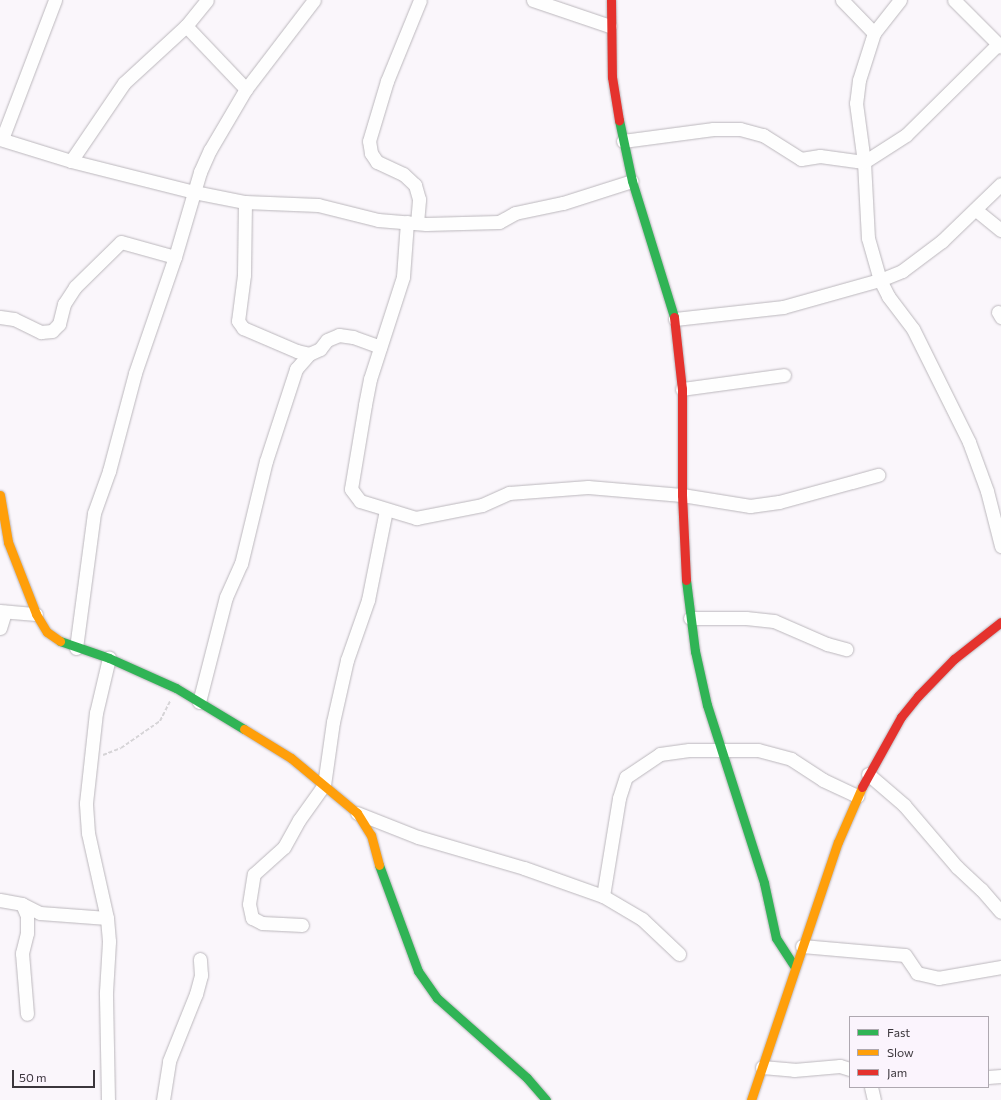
<!DOCTYPE html>
<style>
body{margin:0}
#map{position:relative;width:1001px;height:1100px;overflow:hidden;background:#faf6fb;font-family:Commissioner,sans-serif}
div>[style]{position:absolute}
[style*='--x']{left:calc(var(--x)*1px);top:calc(var(--y)*1px);width:calc(var(--w)*1px);rotate:calc(var(--a)*1deg)}
.path>*{height:2px;margin-top:-1px;transform-origin:0;background:repeating-linear-gradient(90deg,#d6d4d7 0 4px,transparent 0 6px)}
.roads{filter:drop-shadow(0 0 1px #bbb7bc) drop-shadow(0 0 1px #bbb7bc)}
.street>*{height:13px;margin:-6.5px;padding:0 6.5px;transform-origin:6.5px;border-radius:6.5px;background:#fefefe}
.fast>*{height:9px;margin:-4.5px;padding:0 4.5px;transform-origin:4.5px;border-radius:4.5px;background:#30b455}
.slow>*{height:9px;margin:-4.5px;padding:0 4.5px;transform-origin:4.5px;border-radius:4.5px;background:#ff9f0a}
.jam>*{height:9px;margin:-4.5px;padding:0 4.5px;transform-origin:4.5px;border-radius:4.5px;background:#e5322d}
span{translate:-50% -50%;white-space:nowrap;text-align:center;line-height:1.15;-webkit-text-stroke:3px #fbf4fd;paint-order:stroke}
.legend{position:absolute;left:849px;top:1016px;width:140px;height:72px;box-sizing:border-box;background:#fbf4fd;border:1px solid #aea8b0;margin:0;padding:5px 7px;list-style:none;font-size:12px;color:#3b363c}
.legend li{display:flex;align-items:center;gap:8px;height:20px}
.legend b{width:20px;border:1px solid #aea8b0}
.scale{position:absolute;left:12px;top:1070px;width:83px;height:18px;box-sizing:border-box;border:2px solid #3b363c;border-top:0;padding-left:5px;font-size:12px;line-height:14px;white-space:nowrap;color:#3b363c;-webkit-text-stroke:3px #fbf4fd;paint-order:stroke}
</style>
<div id="map">
<div class="path">
<div style="--x:103;--y:755;--w:19;--a:-21"></div>
<div style="--x:121;--y:748;--w:47;--a:-34.7"></div>
<div style="--x:160;--y:721;--w:22;--a:-63"></div>
</div>
<div class="roads">
<div class="street">
<div style="--x:533;--y:0;--w:81;--a:18.7"></div>
<div style="--x:842;--y:0;--w:46;--a:45.9"></div>
<div style="--x:900;--y:0;--w:42;--a:128.2"></div>
<div style="--x:874;--y:33;--w:49;--a:107.7"></div>
<div style="--x:859;--y:80;--w:23;--a:97"></div>
<div style="--x:856;--y:103;--w:60;--a:82.3"></div>
<div style="--x:864;--y:162;--w:76;--a:87"></div>
<div style="--x:868;--y:238;--w:44;--a:74.1"></div>
<div style="--x:880;--y:280;--w:18;--a:63"></div>
<div style="--x:888;--y:296;--w:41;--a:52.9"></div>
<div style="--x:913;--y:329;--w:126;--a:63.6"></div>
<div style="--x:969;--y:442;--w:52;--a:69.8"></div>
<div style="--x:987;--y:491;--w:57;--a:75.7"></div>
<div style="--x:954;--y:0;--w:66;--a:45"></div>
<div style="--x:186;--y:26;--w:87;--a:46.4"></div>
<div style="--x:0;--y:139;--w:74;--a:17.2"></div>
<div style="--x:71;--y:161;--w:127;--a:14.1"></div>
<div style="--x:194;--y:192;--w:52;--a:11.1"></div>
<div style="--x:245;--y:202;--w:73;--a:2.4"></div>
<div style="--x:318;--y:205;--w:62;--a:14"></div>
<div style="--x:378;--y:220;--w:48;--a:4.8"></div>
<div style="--x:426;--y:224;--w:73;--a:-1.6"></div>
<div style="--x:499;--y:222;--w:18;--a:-29"></div>
<div style="--x:515;--y:213;--w:49;--a:-11.8"></div>
<div style="--x:563;--y:203;--w:72;--a:-17.7"></div>
<div style="--x:2;--y:139;--w:149;--a:-69.1"></div>
<div style="--x:623;--y:141;--w:91;--a:-7.6"></div>
<div style="--x:713;--y:129;--w:27;--a:0"></div>
<div style="--x:740;--y:129;--w:24;--a:15"></div>
<div style="--x:763;--y:135;--w:45;--a:32.3"></div>
<div style="--x:801;--y:159;--w:19;--a:-9"></div>
<div style="--x:820;--y:156;--w:44;--a:7.8"></div>
<div style="--x:864;--y:162;--w:50;--a:-32.7"></div>
<div style="--x:906;--y:135;--w:129;--a:-44.7"></div>
<div style="--x:71;--y:161;--w:94;--a:-55.8"></div>
<div style="--x:124;--y:83;--w:84;--a:-42.6"></div>
<div style="--x:186;--y:26;--w:33;--a:-51"></div>
<div style="--x:245;--y:202;--w:73;--a:90.8"></div>
<div style="--x:244;--y:275;--w:46;--a:97.4"></div>
<div style="--x:238;--y:321;--w:9;--a:54"></div>
<div style="--x:243;--y:328;--w:59;--a:23.1"></div>
<div style="--x:297;--y:351;--w:12;--a:14"></div>
<div style="--x:309;--y:354;--w:12;--a:-24"></div>
<div style="--x:320;--y:349;--w:11;--a:-52"></div>
<div style="--x:327;--y:340;--w:13;--a:-23"></div>
<div style="--x:339;--y:335;--w:14;--a:8"></div>
<div style="--x:353;--y:337;--w:29;--a:20"></div>
<div style="--x:976;--y:210;--w:32;--a:39"></div>
<div style="--x:407;--y:222;--w:55;--a:94.2"></div>
<div style="--x:403;--y:277;--w:107;--a:107.9"></div>
<div style="--x:370;--y:379;--w:26;--a:101"></div>
<div style="--x:365;--y:405;--w:85;--a:99.5"></div>
<div style="--x:351;--y:489;--w:15;--a:53"></div>
<div style="--x:360;--y:501;--w:59;--a:16.9"></div>
<div style="--x:416;--y:518;--w:67;--a:-11.1"></div>
<div style="--x:482;--y:505;--w:30;--a:-24"></div>
<div style="--x:509;--y:493;--w:79;--a:-4.3"></div>
<div style="--x:588;--y:487;--w:94;--a:4.9"></div>
<div style="--x:682;--y:495;--w:69;--a:9.2"></div>
<div style="--x:750;--y:506;--w:29;--a:-8"></div>
<div style="--x:779;--y:502;--w:103;--a:-15.3"></div>
<div style="--x:417;--y:223;--w:24;--a:-85"></div>
<div style="--x:419;--y:199;--w:15;--a:-106"></div>
<div style="--x:415;--y:185;--w:16;--a:-137"></div>
<div style="--x:403;--y:174;--w:29;--a:-155"></div>
<div style="--x:377;--y:162;--w:11;--a:-124"></div>
<div style="--x:371;--y:153;--w:12;--a:-99"></div>
<div style="--x:369;--y:141;--w:63;--a:-73.3"></div>
<div style="--x:387;--y:81;--w:87;--a:-67.8"></div>
<div style="--x:998;--y:312;--w:6;--a:59"></div>
<div style="--x:0;--y:317;--w:14;--a:8"></div>
<div style="--x:14;--y:319;--w:30;--a:26"></div>
<div style="--x:41;--y:332;--w:11;--a:-5"></div>
<div style="--x:52;--y:331;--w:10;--a:-45"></div>
<div style="--x:59;--y:324;--w:21;--a:-76"></div>
<div style="--x:64;--y:304;--w:20;--a:-57"></div>
<div style="--x:75;--y:287;--w:64;--a:-44.4"></div>
<div style="--x:121;--y:242;--w:56;--a:15.5"></div>
<div style="--x:675;--y:319;--w:109;--a:-6.3"></div>
<div style="--x:783;--y:307;--w:101;--a:-15.6"></div>
<div style="--x:880;--y:280;--w:24;--a:-22"></div>
<div style="--x:902;--y:271;--w:50;--a:-36.9"></div>
<div style="--x:942;--y:241;--w:82;--a:-44"></div>
<div style="--x:682;--y:389;--w:103;--a:-7.8"></div>
<div style="--x:0;--y:611;--w:36;--a:5"></div>
<div style="--x:690;--y:618;--w:56;--a:0"></div>
<div style="--x:746;--y:618;--w:28;--a:6"></div>
<div style="--x:774;--y:621;--w:58;--a:23.5"></div>
<div style="--x:827;--y:644;--w:20;--a:15"></div>
<div style="--x:0;--y:628;--w:17;--a:-73"></div>
<div style="--x:76;--y:648;--w:136;--a:-82.4"></div>
<div style="--x:94;--y:513;--w:45;--a:-70.3"></div>
<div style="--x:109;--y:471;--w:101;--a:-75.1"></div>
<div style="--x:135;--y:373;--w:123;--a:-71"></div>
<div style="--x:175;--y:257;--w:89;--a:-73.6"></div>
<div style="--x:200;--y:172;--w:24;--a:-66"></div>
<div style="--x:210;--y:150;--w:71;--a:-59.5"></div>
<div style="--x:246;--y:89;--w:112;--a:-52.6"></div>
<div style="--x:199;--y:702;--w:108;--a:-75.6"></div>
<div style="--x:226;--y:597;--w:36;--a:-66"></div>
<div style="--x:241;--y:564;--w:106;--a:-76.4"></div>
<div style="--x:266;--y:461;--w:97;--a:-71.9"></div>
<div style="--x:296;--y:369;--w:20;--a:-49"></div>
<div style="--x:868;--y:774;--w:48;--a:40.7"></div>
<div style="--x:904;--y:805;--w:82;--a:49.5"></div>
<div style="--x:957;--y:867;--w:33;--a:43"></div>
<div style="--x:981;--y:889;--w:30;--a:49"></div>
<div style="--x:357;--y:813;--w:66;--a:21.5"></div>
<div style="--x:418;--y:837;--w:110;--a:16.3"></div>
<div style="--x:524;--y:868;--w:84;--a:19.5"></div>
<div style="--x:603;--y:896;--w:45;--a:30.5"></div>
<div style="--x:642;--y:919;--w:51;--a:43.4"></div>
<div style="--x:603;--y:896;--w:99;--a:-80.7"></div>
<div style="--x:619;--y:798;--w:22;--a:-72"></div>
<div style="--x:626;--y:777;--w:41;--a:-34.1"></div>
<div style="--x:660;--y:754;--w:29;--a:-8"></div>
<div style="--x:689;--y:750;--w:69;--a:0"></div>
<div style="--x:758;--y:750;--w:34;--a:15"></div>
<div style="--x:791;--y:759;--w:38;--a:33"></div>
<div style="--x:823;--y:780;--w:38;--a:25"></div>
<div style="--x:0;--y:900;--w:22;--a:10"></div>
<div style="--x:22;--y:904;--w:20;--a:27"></div>
<div style="--x:40;--y:913;--w:67;--a:4.3"></div>
<div style="--x:22;--y:904;--w:13;--a:67"></div>
<div style="--x:27;--y:916;--w:17;--a:90"></div>
<div style="--x:27;--y:933;--w:21;--a:104"></div>
<div style="--x:22;--y:953;--w:61;--a:85.3"></div>
<div style="--x:302;--y:925;--w:40;--a:-177.1"></div>
<div style="--x:262;--y:923;--w:11;--a:-153"></div>
<div style="--x:252;--y:918;--w:14;--a:-102"></div>
<div style="--x:249;--y:904;--w:30;--a:-81"></div>
<div style="--x:254;--y:874;--w:40;--a:-42"></div>
<div style="--x:284;--y:847;--w:31;--a:-61"></div>
<div style="--x:299;--y:820;--w:43;--a:-54.5"></div>
<div style="--x:324;--y:785;--w:64;--a:-81.9"></div>
<div style="--x:333;--y:722;--w:64;--a:-77.3"></div>
<div style="--x:347;--y:660;--w:64;--a:-70.7"></div>
<div style="--x:368;--y:600;--w:92;--a:-78.7"></div>
<div style="--x:802;--y:946;--w:103;--a:5"></div>
<div style="--x:905;--y:955;--w:22;--a:56"></div>
<div style="--x:917;--y:973;--w:22;--a:13"></div>
<div style="--x:938;--y:978;--w:64;--a:-9.9"></div>
<div style="--x:762;--y:1067;--w:32;--a:5"></div>
<div style="--x:794;--y:1070;--w:46;--a:-5"></div>
<div style="--x:840;--y:1066;--w:10;--a:17"></div>
<div style="--x:988;--y:1077;--w:13;--a:-4"></div>
<div style="--x:871;--y:1087;--w:13;--a:77"></div>
<div style="--x:108;--y:1100;--w:108;--a:-91.1"></div>
<div style="--x:106;--y:992;--w:51;--a:-86.6"></div>
<div style="--x:109;--y:941;--w:23;--a:-95"></div>
<div style="--x:107;--y:918;--w:87;--a:-102.6"></div>
<div style="--x:88;--y:833;--w:30;--a:-94"></div>
<div style="--x:86;--y:803;--w:91;--a:-83.7"></div>
<div style="--x:96;--y:713;--w:57;--a:-76.7"></div>
<div style="--x:163;--y:1100;--w:39;--a:-81"></div>
<div style="--x:169;--y:1061;--w:72;--a:-68.1"></div>
<div style="--x:196;--y:994;--w:20;--a:-75"></div>
<div style="--x:201;--y:975;--w:16;--a:-94"></div>
</div>
<div class="fast">
<div style="--x:619;--y:120;--w:62;--a:78"></div>
<div style="--x:632;--y:181;--w:142;--a:72.8"></div>
<div style="--x:686;--y:580;--w:72;--a:82.8"></div>
<div style="--x:695;--y:651;--w:55;--a:77.5"></div>
<div style="--x:707;--y:705;--w:187;--a:72.2"></div>
<div style="--x:764;--y:883;--w:56;--a:77.7"></div>
<div style="--x:776;--y:938;--w:35;--a:57"></div>
<div style="--x:60;--y:641;--w:52;--a:19.1"></div>
<div style="--x:109;--y:658;--w:73;--a:24.1"></div>
<div style="--x:176;--y:688;--w:79;--a:31.1"></div>
<div style="--x:379;--y:865;--w:113;--a:69.8"></div>
<div style="--x:418;--y:971;--w:33;--a:55"></div>
<div style="--x:437;--y:998;--w:120;--a:41.6"></div>
<div style="--x:527;--y:1078;--w:29;--a:49"></div>
</div>
<div class="slow">
<div style="--x:0;--y:495;--w:48;--a:80.3"></div>
<div style="--x:8;--y:542;--w:77;--a:68.7"></div>
<div style="--x:36;--y:614;--w:21;--a:59"></div>
<div style="--x:47;--y:632;--w:16;--a:35"></div>
<div style="--x:244;--y:729;--w:55;--a:31.7"></div>
<div style="--x:291;--y:758;--w:86;--a:39.8"></div>
<div style="--x:357;--y:813;--w:26;--a:58"></div>
<div style="--x:371;--y:835;--w:31;--a:75"></div>
<div style="--x:751;--y:1100;--w:272;--a:-71.4"></div>
<div style="--x:838;--y:842;--w:60;--a:-66.4"></div>
</div>
<div class="jam">
<div style="--x:611;--y:0;--w:77;--a:89.3"></div>
<div style="--x:612;--y:77;--w:44;--a:80.8"></div>
<div style="--x:674;--y:317;--w:72;--a:83.7"></div>
<div style="--x:682;--y:389;--w:106;--a:90"></div>
<div style="--x:682;--y:495;--w:85;--a:87.3"></div>
<div style="--x:862;--y:787;--w:80;--a:-60.9"></div>
<div style="--x:901;--y:717;--w:27;--a:-51"></div>
<div style="--x:918;--y:696;--w:52;--a:-45.8"></div>
<div style="--x:954;--y:659;--w:60;--a:-38.2"></div>
</div>
</div>
<ul class="legend">
<li><b style="height:5px;background:#30b455"></b>Fast</li>
<li><b style="height:5px;background:#ff9f0a"></b>Slow</li>
<li><b style="height:5px;background:#e5322d"></b>Jam</li>
</ul>
<div class="scale">50 m</div>
</div>
